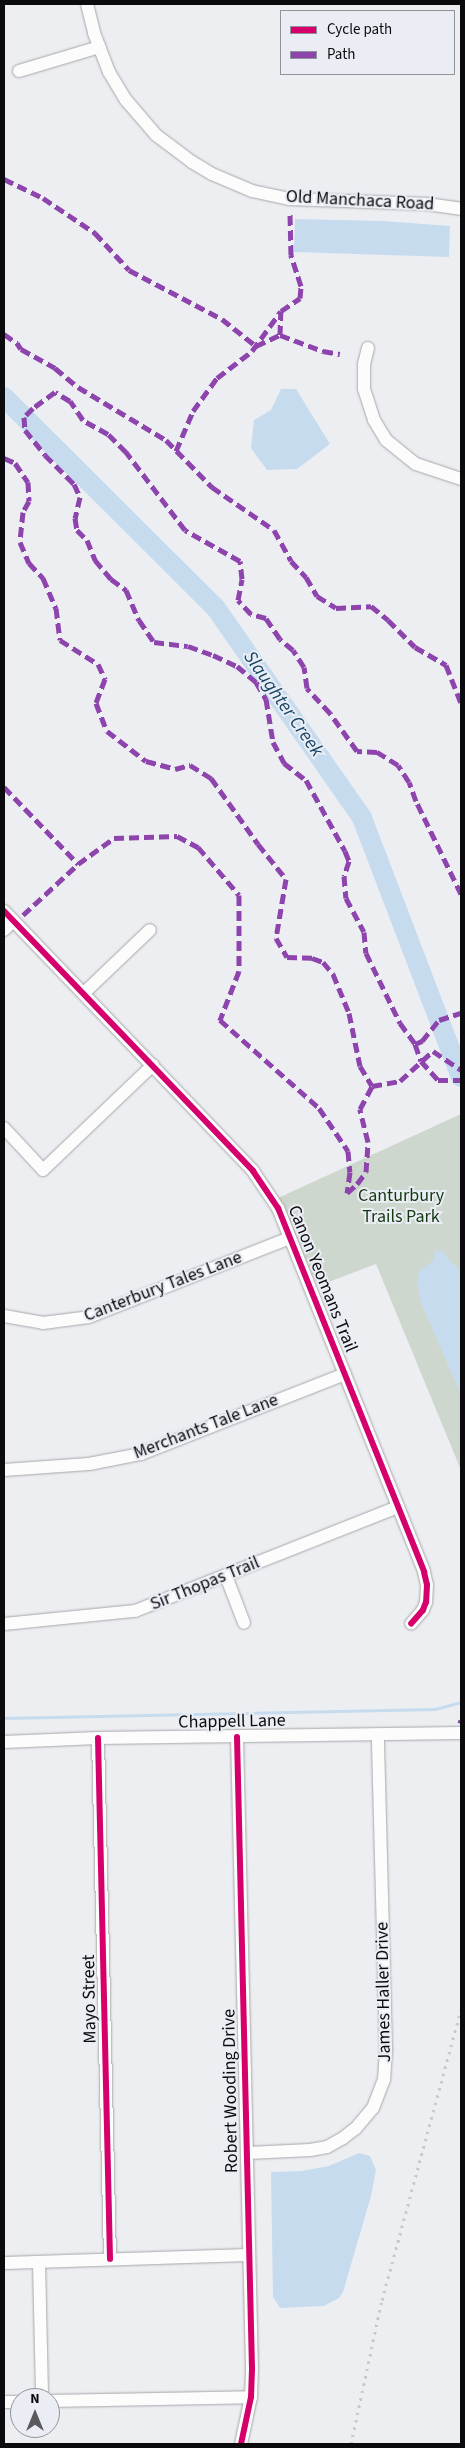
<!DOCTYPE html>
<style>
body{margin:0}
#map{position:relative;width:465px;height:2448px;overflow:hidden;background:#edeef2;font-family:"Source Sans 3",sans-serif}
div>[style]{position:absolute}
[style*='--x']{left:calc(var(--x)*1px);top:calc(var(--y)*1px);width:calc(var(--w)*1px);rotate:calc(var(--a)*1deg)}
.green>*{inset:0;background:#cdd7ce}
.water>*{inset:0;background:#c6dcee}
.stream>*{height:3px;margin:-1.5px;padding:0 1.5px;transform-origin:1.5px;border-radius:1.5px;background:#c6dcee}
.river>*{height:20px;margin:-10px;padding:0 10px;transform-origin:10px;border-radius:10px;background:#c6dcee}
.roads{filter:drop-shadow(0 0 1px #a6a7aa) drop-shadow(0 0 1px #a6a7aa)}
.minor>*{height:12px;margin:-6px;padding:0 6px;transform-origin:6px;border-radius:6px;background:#fcfcfd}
.rail>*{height:3px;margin-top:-1.5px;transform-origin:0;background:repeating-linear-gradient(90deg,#c8c9c9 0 2.5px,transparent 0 7.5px)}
.quiet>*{height:5px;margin-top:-2.5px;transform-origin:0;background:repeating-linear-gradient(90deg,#8e44ad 0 10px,transparent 0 15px)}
.cycleway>*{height:6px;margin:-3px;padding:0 3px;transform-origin:3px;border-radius:3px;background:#d6006c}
span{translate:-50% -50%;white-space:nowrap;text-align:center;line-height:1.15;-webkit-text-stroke:4px #ebedf4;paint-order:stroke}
.street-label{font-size:18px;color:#0b0b0e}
.park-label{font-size:18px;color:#133811}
.water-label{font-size:19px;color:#124566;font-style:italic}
.frame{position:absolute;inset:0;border:5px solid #0b0b0e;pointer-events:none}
.legend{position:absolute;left:280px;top:10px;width:175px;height:65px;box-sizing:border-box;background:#ebedf4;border:1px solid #919398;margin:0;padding:6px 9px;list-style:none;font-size:15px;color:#0b0b0e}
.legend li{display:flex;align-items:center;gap:10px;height:25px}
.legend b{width:25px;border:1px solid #919398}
.north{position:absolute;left:10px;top:2388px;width:50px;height:50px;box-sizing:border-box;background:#ebedf4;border:1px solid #919398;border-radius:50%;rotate:0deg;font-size:14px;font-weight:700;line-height:20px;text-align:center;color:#0b0b0e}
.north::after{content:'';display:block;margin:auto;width:18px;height:22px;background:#5a5a5e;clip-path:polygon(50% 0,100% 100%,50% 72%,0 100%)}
</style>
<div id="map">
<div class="green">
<div style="clip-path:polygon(461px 1114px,461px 1470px,376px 1264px,318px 1286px,278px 1198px)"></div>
</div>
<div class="water">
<div style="clip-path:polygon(295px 219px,382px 221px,450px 226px,449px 257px,294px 252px)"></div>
<div style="clip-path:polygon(281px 389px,296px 389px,330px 444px,297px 469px,267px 470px,251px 448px,254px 420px,271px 410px)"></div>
<div style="clip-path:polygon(441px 1250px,461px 1272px,461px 1395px,422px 1305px,417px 1284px,419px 1271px,433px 1261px,435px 1251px)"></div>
<div style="clip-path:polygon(359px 2153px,370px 2156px,376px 2170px,371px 2196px,343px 2292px,339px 2298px,324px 2306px,280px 2308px,273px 2297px,271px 2172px,301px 2171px,329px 2166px)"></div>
</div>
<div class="stream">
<div style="--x:4;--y:1718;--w:431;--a:-1.2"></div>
<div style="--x:435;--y:1709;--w:27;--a:-15"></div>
</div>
<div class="river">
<div style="--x:4;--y:397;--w:298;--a:44.9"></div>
<div style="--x:215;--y:607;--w:257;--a:55.1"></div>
<div style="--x:362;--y:818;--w:277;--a:69.1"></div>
</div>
<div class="roads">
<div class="minor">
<div style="--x:87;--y:4;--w:30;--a:76"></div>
<div style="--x:94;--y:33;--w:42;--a:69"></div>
<div style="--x:109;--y:72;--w:33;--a:59"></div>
<div style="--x:126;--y:100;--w:46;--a:49.4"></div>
<div style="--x:156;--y:135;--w:45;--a:36.9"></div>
<div style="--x:192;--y:162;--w:23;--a:31"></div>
<div style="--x:212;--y:174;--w:43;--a:23"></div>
<div style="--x:252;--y:191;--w:39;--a:12"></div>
<div style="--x:290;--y:199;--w:137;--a:2.1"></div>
<div style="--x:427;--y:204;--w:34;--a:8"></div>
<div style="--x:19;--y:71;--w:84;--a:-16.7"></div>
<div style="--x:368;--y:348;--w:16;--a:104"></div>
<div style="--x:364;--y:364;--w:25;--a:90"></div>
<div style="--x:364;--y:389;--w:33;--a:72"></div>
<div style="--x:374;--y:420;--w:23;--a:59"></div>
<div style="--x:386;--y:440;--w:38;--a:39"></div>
<div style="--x:416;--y:464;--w:47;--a:18.4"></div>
<div style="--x:4;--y:911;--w:360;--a:46.2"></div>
<div style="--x:253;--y:1171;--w:45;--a:56"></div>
<div style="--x:278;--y:1208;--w:392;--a:68.1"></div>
<div style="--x:424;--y:1572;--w:13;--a:77"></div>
<div style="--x:427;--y:1585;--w:17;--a:93"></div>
<div style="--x:426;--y:1602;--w:9;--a:111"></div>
<div style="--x:423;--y:1610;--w:18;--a:131"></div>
<div style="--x:4;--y:930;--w:13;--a:-45"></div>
<div style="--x:84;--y:993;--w:91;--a:-43.7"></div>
<div style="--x:4;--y:1128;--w:57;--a:47.1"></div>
<div style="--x:43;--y:1170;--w:152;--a:-43.7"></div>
<div style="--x:4;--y:1316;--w:40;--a:10"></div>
<div style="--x:43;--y:1323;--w:46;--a:-7.4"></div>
<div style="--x:89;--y:1317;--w:216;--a:-21.5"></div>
<div style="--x:4;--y:1470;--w:85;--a:-4"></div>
<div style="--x:89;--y:1464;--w:53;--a:-10.9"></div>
<div style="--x:141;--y:1454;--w:219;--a:-21.4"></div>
<div style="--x:226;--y:1576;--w:50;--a:69"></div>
<div style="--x:4;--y:1624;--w:132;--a:-5.7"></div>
<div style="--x:135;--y:1611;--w:283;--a:-21.6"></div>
<div style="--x:237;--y:1737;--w:632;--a:88.64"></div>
<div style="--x:252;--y:2369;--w:28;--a:92"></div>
<div style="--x:251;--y:2397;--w:48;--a:102"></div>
<div style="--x:98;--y:1738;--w:521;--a:88.68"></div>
<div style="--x:4;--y:1742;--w:94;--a:-2.4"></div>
<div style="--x:98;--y:1738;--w:363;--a:-0.8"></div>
<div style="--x:248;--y:2153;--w:62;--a:-2.8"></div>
<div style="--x:310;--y:2150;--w:17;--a:-10"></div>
<div style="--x:327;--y:2147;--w:18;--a:-29"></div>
<div style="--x:343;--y:2138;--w:16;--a:-38"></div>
<div style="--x:356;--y:2128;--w:26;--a:-50"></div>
<div style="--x:373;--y:2108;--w:30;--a:-69"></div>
<div style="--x:384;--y:2080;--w:31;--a:-86"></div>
<div style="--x:386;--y:2049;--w:315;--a:-91.5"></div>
<div style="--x:39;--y:2262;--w:136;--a:88.7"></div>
<div style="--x:4;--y:2263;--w:245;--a:-1.9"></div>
<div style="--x:50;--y:2401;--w:201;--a:-1.1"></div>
<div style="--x:4;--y:2402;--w:16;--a:0"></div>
</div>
</div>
<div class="rail">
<div style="--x:351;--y:2444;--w:147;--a:-77.9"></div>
<div style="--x:382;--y:2300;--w:301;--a:-74.8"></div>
</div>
<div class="quiet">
<div style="--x:4;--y:179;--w:43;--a:26"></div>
<div style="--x:43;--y:198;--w:63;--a:33.9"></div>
<div style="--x:95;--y:233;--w:50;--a:47.4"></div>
<div style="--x:129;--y:270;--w:105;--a:27.8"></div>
<div style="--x:222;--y:319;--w:43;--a:38.5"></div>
<div style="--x:256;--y:346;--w:26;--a:-25"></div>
<div style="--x:280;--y:335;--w:46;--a:20.4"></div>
<div style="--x:323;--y:351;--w:17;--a:10"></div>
<div style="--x:4;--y:334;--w:16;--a:35"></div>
<div style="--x:17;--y:343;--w:7;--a:56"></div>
<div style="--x:21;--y:349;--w:39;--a:29"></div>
<div style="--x:55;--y:368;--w:30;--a:40"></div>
<div style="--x:78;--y:387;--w:103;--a:31.1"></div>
<div style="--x:166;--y:440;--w:66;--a:45.6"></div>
<div style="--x:212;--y:487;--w:75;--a:34.7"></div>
<div style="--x:274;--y:530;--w:35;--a:61"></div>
<div style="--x:291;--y:561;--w:22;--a:47"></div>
<div style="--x:306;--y:577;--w:22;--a:60"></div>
<div style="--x:317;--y:596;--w:22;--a:32"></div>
<div style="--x:336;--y:608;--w:35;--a:-3"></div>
<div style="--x:371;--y:606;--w:22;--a:39"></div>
<div style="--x:388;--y:620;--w:38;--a:45"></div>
<div style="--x:415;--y:647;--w:36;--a:30"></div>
<div style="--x:446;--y:665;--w:41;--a:68.5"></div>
<div style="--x:280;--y:335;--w:24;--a:-88"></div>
<div style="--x:176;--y:451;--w:43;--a:-67"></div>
<div style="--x:193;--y:411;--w:41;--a:-54"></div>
<div style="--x:217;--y:378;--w:44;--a:-37.6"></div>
<div style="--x:252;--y:351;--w:49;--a:-54.1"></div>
<div style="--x:281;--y:311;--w:23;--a:-34"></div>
<div style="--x:300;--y:298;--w:12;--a:-85"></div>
<div style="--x:301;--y:286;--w:33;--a:-108"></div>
<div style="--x:291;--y:255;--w:42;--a:-91.4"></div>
<div style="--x:4;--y:458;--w:12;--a:24"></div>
<div style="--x:15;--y:463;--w:23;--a:56"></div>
<div style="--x:28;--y:482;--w:19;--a:87"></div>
<div style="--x:29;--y:501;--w:13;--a:119"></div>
<div style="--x:23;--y:512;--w:30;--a:96"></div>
<div style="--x:20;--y:542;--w:23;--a:67"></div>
<div style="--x:29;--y:563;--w:21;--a:47"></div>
<div style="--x:43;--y:578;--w:33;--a:67"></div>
<div style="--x:56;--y:608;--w:32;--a:83"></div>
<div style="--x:60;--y:640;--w:45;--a:32.3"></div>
<div style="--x:98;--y:664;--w:17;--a:65"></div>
<div style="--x:105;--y:679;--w:26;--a:111"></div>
<div style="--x:96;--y:703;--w:30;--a:69"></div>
<div style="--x:107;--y:731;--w:49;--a:37.6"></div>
<div style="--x:146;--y:761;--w:30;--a:15"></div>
<div style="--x:175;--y:769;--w:16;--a:-15"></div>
<div style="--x:190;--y:765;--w:25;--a:32"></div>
<div style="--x:211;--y:778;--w:81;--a:54.5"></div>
<div style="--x:258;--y:844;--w:45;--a:51.3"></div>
<div style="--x:286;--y:879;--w:60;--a:99.6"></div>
<div style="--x:276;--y:938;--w:22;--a:60"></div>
<div style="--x:287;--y:957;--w:25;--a:2"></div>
<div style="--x:312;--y:958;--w:12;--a:20"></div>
<div style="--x:323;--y:962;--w:16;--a:50"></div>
<div style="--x:333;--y:974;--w:42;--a:67.7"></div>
<div style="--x:349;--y:1013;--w:54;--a:78.3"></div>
<div style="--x:360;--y:1066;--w:23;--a:59"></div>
<div style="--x:372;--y:1086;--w:28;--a:-10"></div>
<div style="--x:400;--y:1081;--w:45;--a:-42.3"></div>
<div style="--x:433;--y:1051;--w:34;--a:34"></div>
<div style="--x:4;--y:787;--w:107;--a:46.1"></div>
<div style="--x:461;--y:894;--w:103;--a:-115.8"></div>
<div style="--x:416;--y:801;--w:20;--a:-110"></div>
<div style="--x:409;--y:782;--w:20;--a:-123"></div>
<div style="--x:398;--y:765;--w:25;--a:-148"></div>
<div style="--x:377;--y:752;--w:20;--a:-177"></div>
<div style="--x:357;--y:751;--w:47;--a:-125.4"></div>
<div style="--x:330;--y:713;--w:34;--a:-133"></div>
<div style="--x:307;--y:688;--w:21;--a:-98"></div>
<div style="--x:304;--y:667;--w:20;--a:-123"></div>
<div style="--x:293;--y:650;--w:17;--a:-140"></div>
<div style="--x:280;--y:639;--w:25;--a:-124"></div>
<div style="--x:266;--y:618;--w:16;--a:-165"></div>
<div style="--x:251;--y:614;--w:19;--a:-133"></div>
<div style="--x:238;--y:600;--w:21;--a:-79"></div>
<div style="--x:242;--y:579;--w:18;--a:-96"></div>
<div style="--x:240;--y:561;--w:63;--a:-150.6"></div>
<div style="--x:185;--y:530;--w:98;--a:-127.1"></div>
<div style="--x:126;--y:452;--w:25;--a:-135"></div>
<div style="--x:108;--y:434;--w:29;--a:-151"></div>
<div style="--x:83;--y:420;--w:23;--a:-124"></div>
<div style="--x:70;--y:401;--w:17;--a:-149"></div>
<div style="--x:55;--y:392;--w:27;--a:144"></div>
<div style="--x:33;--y:408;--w:13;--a:135"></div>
<div style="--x:24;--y:417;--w:13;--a:86"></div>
<div style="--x:25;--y:430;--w:32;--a:51"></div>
<div style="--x:45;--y:455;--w:41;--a:45"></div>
<div style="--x:74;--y:484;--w:14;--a:65"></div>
<div style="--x:80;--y:497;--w:22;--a:103"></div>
<div style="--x:75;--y:518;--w:12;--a:81"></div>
<div style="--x:77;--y:530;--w:14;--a:45"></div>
<div style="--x:87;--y:540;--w:22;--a:68"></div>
<div style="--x:95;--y:560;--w:25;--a:50"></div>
<div style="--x:111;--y:579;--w:19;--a:36"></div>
<div style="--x:126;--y:590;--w:33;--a:67"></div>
<div style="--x:139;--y:620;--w:27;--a:56"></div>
<div style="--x:154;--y:642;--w:34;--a:7"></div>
<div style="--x:188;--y:646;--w:27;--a:20"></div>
<div style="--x:213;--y:655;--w:26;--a:25"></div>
<div style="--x:237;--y:666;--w:25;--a:40"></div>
<div style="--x:256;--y:682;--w:20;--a:60"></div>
<div style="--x:266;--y:699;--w:44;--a:80.8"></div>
<div style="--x:273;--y:742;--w:24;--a:62"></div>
<div style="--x:284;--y:763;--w:28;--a:38"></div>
<div style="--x:306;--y:780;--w:81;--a:61.2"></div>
<div style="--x:345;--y:851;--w:11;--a:68"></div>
<div style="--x:349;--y:861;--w:16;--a:108"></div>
<div style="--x:344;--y:876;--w:22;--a:85"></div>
<div style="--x:346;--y:898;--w:38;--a:62"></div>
<div style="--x:364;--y:932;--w:21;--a:85"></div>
<div style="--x:366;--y:953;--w:78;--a:64.1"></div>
<div style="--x:400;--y:1023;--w:26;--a:54"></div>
<div style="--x:415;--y:1044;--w:18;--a:71"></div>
<div style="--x:421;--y:1061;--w:25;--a:48"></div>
<div style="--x:438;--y:1080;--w:23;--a:0"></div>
<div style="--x:23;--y:915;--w:75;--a:-42.8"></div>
<div style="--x:78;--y:864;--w:44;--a:-35.8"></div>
<div style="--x:114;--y:838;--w:63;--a:-1.8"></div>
<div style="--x:177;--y:836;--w:24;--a:28"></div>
<div style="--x:198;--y:847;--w:63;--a:49.5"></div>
<div style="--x:239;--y:895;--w:76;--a:90"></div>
<div style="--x:239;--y:971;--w:53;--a:111.2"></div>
<div style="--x:220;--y:1020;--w:132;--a:41.6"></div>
<div style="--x:319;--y:1108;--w:52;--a:56"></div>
<div style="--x:348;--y:1151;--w:21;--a:85"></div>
<div style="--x:350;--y:1172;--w:21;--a:98"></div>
<div style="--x:415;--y:1044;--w:8;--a:-23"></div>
<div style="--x:422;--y:1041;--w:27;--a:-51"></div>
<div style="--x:439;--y:1020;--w:23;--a:-18"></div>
<div style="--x:347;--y:1193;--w:13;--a:-42"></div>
<div style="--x:357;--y:1184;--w:15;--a:-53"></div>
<div style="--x:366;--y:1172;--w:30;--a:-86"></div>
<div style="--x:368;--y:1142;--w:34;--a:-104"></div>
<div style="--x:360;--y:1109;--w:26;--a:-62"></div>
<div style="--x:460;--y:1723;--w:3;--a:-72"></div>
</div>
<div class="cycleway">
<div style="--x:4;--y:911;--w:360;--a:46.2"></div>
<div style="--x:253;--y:1171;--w:45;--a:56"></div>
<div style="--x:278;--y:1208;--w:392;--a:68.1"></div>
<div style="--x:424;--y:1572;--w:13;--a:77"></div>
<div style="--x:427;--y:1585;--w:17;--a:93"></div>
<div style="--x:426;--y:1602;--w:9;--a:111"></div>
<div style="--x:423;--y:1610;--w:18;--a:131"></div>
<div style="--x:237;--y:1737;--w:632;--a:88.64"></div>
<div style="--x:252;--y:2369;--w:28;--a:92"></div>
<div style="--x:251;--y:2397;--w:48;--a:102"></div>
<div style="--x:98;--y:1738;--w:521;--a:88.68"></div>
</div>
<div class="street-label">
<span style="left:360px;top:201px;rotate:3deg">Old Manchaca Road</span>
<span style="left:322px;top:1279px;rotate:68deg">Canon Yeomans Trail</span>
<span style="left:163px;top:1287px;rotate:-21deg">Canterbury Tales Lane</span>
<span style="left:206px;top:1427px;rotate:-21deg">Merchants Tale Lane</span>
<span style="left:205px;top:1584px;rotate:-22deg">Sir Thopas Trail</span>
<span style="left:232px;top:1722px;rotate:-1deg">Chappell Lane</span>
<span style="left:384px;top:1992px;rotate:-91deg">James Haller Drive</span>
<span style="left:90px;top:1999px;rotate:-91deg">Mayo Street</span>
<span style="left:231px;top:2091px;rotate:-91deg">Robert Wooding Drive</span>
</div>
<div class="park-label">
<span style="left:401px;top:1207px">Canturbury<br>Trails Park</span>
</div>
<div class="water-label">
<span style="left:283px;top:704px;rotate:55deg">Slaughter Creek</span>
</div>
<div class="frame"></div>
<ul class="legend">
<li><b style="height:6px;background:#d6006c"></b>Cycle path</li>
<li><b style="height:6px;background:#8e44ad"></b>Path</li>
</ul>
<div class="north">N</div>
</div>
